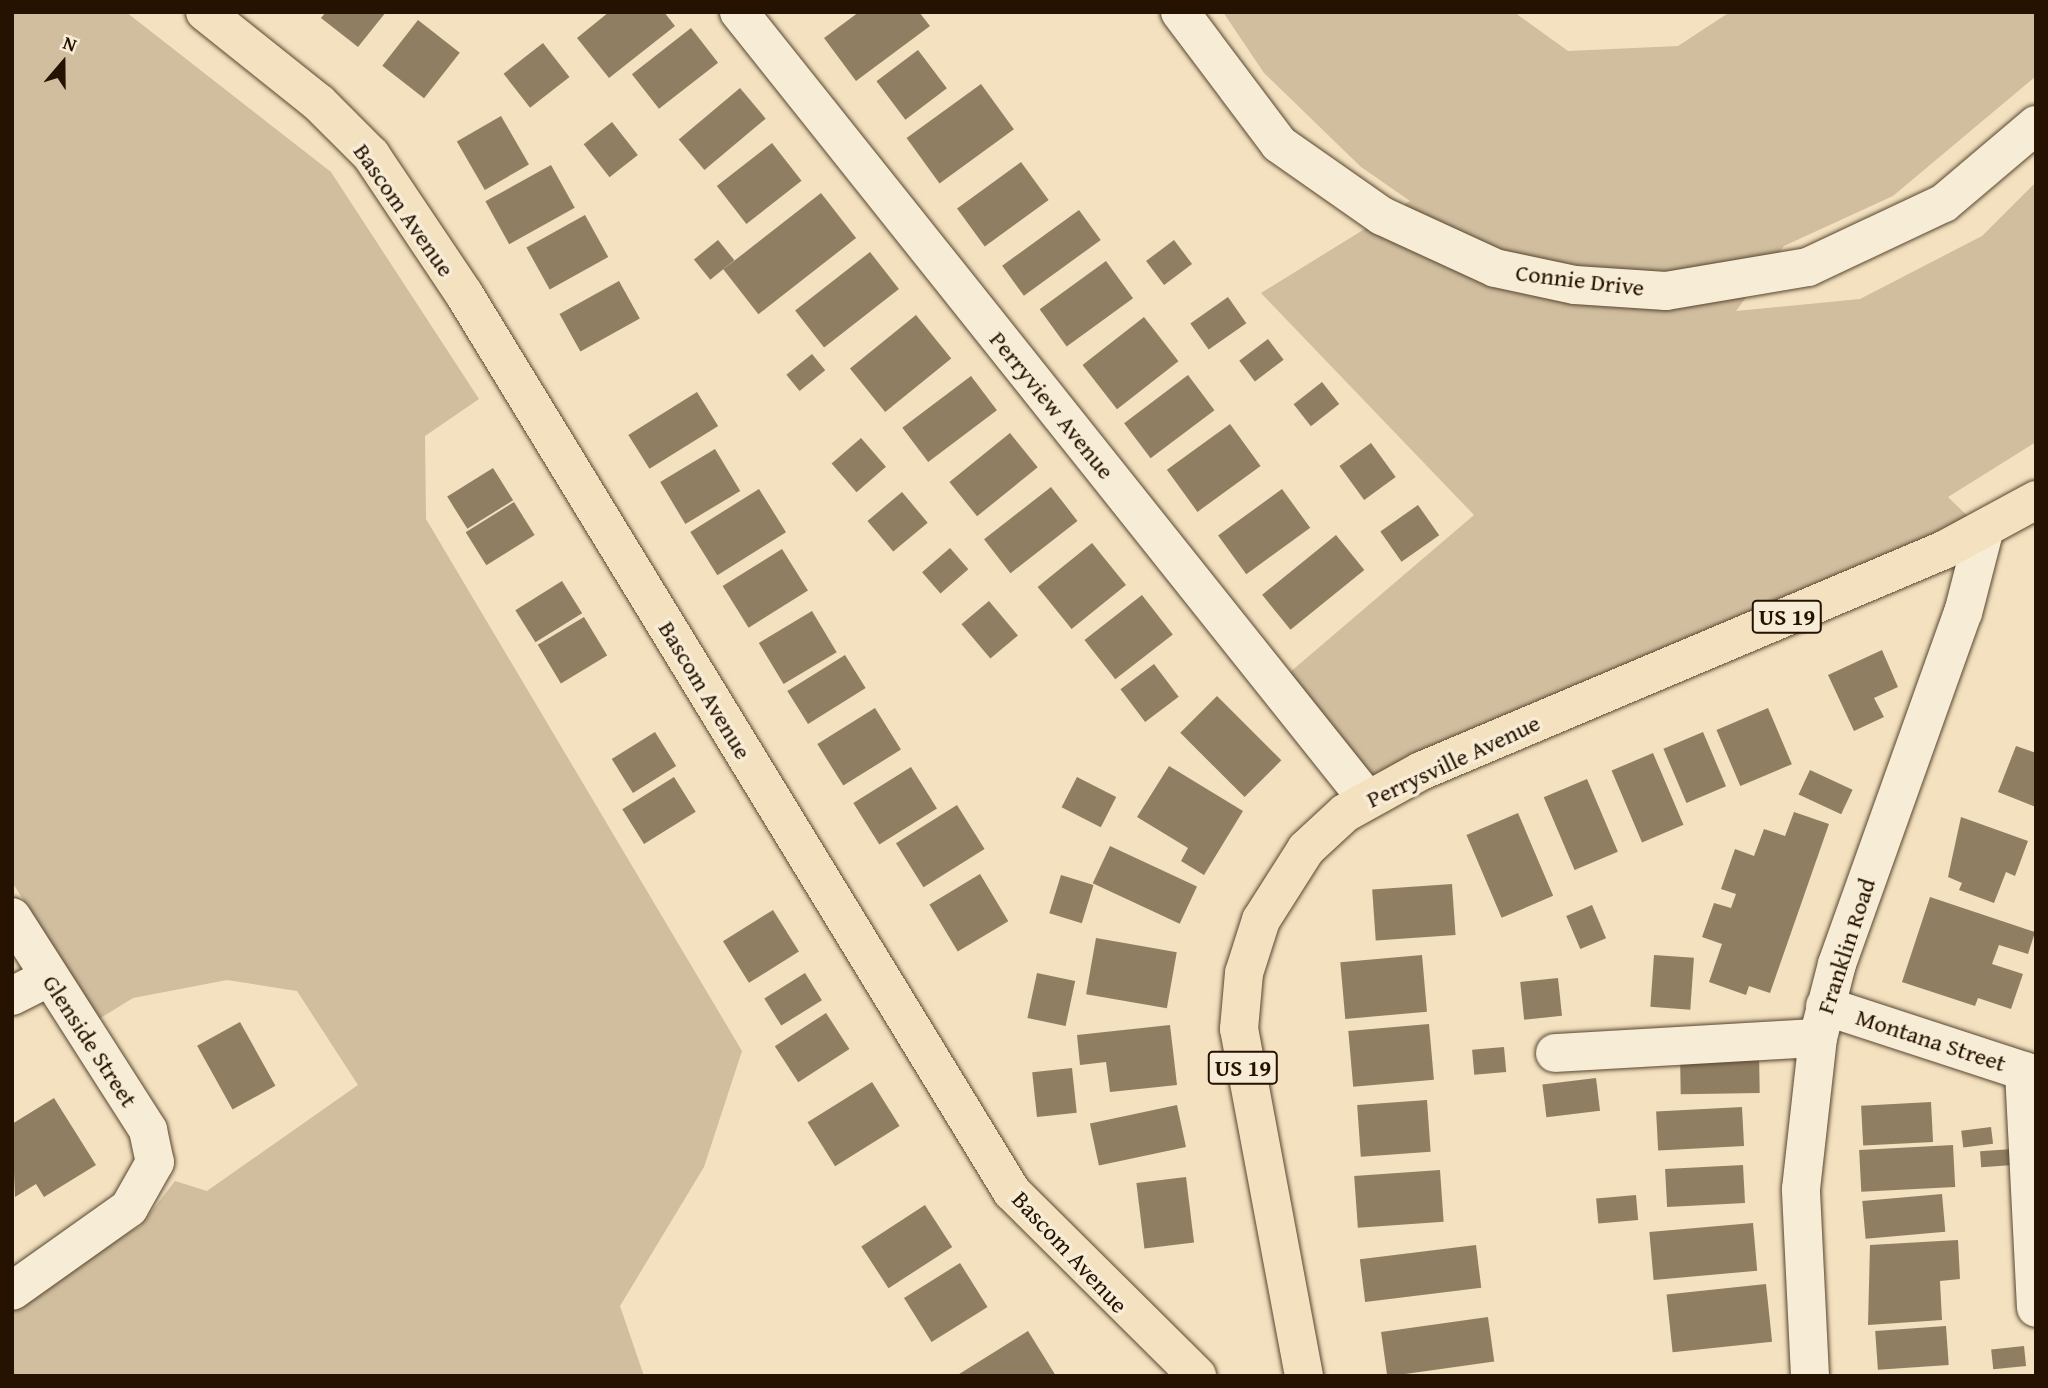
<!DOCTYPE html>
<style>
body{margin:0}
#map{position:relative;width:2048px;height:1388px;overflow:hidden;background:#f3e1bf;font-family:"Gentium Book Plus",serif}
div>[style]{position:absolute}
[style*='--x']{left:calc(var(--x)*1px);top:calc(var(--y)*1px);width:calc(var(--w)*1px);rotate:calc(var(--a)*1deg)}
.green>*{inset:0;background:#d0be9f}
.building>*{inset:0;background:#907e63;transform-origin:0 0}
.roads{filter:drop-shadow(0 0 2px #584630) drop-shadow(0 0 2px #584630)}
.minor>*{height:38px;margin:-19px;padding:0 19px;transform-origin:19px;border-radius:19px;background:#f7ecd5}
.major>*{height:38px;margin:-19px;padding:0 19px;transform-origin:19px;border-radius:19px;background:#f3e1bf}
span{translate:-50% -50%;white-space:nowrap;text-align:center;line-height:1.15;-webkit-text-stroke:7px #f7ecd5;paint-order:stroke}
.shield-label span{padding:2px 5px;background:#f7ecd5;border:2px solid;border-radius:5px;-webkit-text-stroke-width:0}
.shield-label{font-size:23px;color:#251200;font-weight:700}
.street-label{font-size:24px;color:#251200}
.frame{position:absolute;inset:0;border:14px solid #251200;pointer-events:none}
.north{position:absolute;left:28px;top:28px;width:70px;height:70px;-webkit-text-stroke:5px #f7ecd5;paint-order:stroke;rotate:20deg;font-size:19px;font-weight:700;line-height:28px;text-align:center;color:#251200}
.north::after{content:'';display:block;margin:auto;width:24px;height:32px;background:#251200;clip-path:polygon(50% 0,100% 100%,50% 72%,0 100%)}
</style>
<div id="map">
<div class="green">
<div style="clip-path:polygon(12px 12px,126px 12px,331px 172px,479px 399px,425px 436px,426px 519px,742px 1051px,704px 1167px,620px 1306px,644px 1376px,12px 1376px,12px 1302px,140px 1226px,175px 1181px,207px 1191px,358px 1085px,297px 991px,227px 980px,133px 998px,99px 1019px,12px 882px)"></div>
<div style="clip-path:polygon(1223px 12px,1514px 12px,1568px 51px,1678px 46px,1730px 12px,2036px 12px,2036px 76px,1893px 196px,1784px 246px,1736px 311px,1860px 299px,1982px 236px,2036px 182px,2036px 442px,1948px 497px,1984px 532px,1366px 798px,1275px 685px,1474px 515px,1261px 293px,1410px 201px,1361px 167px,1264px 73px)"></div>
</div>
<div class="building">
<div style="clip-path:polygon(326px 12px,386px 12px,358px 47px,321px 18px)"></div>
<div style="clip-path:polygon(609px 12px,664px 12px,675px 26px,609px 78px,577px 38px)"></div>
<div style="clip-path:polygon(859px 12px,919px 12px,930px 26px,856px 81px,824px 38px)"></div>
<div style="left:418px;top:20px;width:53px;height:58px;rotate:38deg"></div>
<div style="left:691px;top:28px;width:44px;height:75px;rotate:52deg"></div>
<div style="left:543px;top:43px;width:43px;height:50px;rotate:52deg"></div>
<div style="left:918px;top:50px;width:48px;height:52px;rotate:53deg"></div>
<div style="left:981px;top:84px;width:56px;height:92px;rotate:54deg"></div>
<div style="left:740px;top:88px;width:40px;height:80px;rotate:50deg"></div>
<div style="left:501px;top:116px;width:56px;height:51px;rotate:60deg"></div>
<div style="left:612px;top:122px;width:42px;height:36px;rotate:52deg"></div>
<div style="left:772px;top:143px;width:48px;height:70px;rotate:52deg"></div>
<div style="left:1021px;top:162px;width:47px;height:79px;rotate:54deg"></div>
<div style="left:551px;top:165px;width:49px;height:75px;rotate:61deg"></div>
<div style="left:821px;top:193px;width:57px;height:124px;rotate:52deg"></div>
<div style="left:1079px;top:210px;width:37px;height:95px;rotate:54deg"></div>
<div style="left:585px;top:215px;width:48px;height:67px;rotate:61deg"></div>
<div style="left:718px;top:240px;width:26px;height:31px;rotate:51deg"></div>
<div style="left:1174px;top:240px;width:30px;height:35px;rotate:53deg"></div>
<div style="left:870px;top:252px;width:47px;height:95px;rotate:52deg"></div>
<div style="left:1106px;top:261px;width:46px;height:82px;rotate:54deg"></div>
<div style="left:619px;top:281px;width:43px;height:68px;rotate:61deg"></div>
<div style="left:1228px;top:297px;width:32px;height:46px;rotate:55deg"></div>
<div style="left:916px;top:315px;width:56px;height:85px;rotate:51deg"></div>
<div style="left:1144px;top:317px;width:56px;height:78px;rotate:52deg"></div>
<div style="left:1268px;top:339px;width:26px;height:36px;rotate:53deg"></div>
<div style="left:812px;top:354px;width:21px;height:33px;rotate:51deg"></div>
<div style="left:1188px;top:375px;width:44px;height:80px;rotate:53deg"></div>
<div style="left:971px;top:376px;width:43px;height:86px;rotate:53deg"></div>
<div style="left:1322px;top:382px;width:28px;height:36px;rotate:52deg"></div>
<div style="left:697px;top:392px;width:40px;height:81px;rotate:58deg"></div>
<div style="left:1230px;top:424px;width:52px;height:78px;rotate:54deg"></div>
<div style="left:1010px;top:433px;width:44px;height:78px;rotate:51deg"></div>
<div style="left:861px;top:438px;width:38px;height:39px;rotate:49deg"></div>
<div style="left:1371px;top:443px;width:42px;height:39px;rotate:54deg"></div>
<div style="left:715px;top:449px;width:49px;height:64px;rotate:59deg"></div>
<div style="left:493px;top:468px;width:38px;height:54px;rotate:58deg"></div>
<div style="left:1051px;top:487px;width:43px;height:85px;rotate:52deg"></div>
<div style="left:759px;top:489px;width:51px;height:81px;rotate:58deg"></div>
<div style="left:1282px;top:489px;width:48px;height:79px;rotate:54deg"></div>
<div style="left:902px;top:492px;width:40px;height:45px;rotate:50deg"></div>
<div style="left:514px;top:502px;width:39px;height:57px;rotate:58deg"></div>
<div style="left:1418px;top:505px;width:37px;height:46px;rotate:55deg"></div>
<div style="left:1336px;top:535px;width:45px;height:95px;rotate:51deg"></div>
<div style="left:1092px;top:543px;width:54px;height:70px;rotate:51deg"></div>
<div style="left:950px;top:548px;width:28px;height:37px;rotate:49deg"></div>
<div style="left:782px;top:549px;width:49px;height:70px;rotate:58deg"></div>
<div style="left:562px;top:581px;width:38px;height:55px;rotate:58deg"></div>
<div style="left:1142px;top:595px;width:50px;height:73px;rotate:52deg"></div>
<div style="left:989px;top:601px;width:45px;height:36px;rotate:50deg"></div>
<div style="left:812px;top:611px;width:48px;height:62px;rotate:59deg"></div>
<div style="left:584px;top:617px;width:45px;height:54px;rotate:59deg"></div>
<div style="clip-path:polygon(1882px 650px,1898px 687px,1874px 698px,1884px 717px,1854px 731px,1828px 675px)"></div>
<div style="left:845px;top:655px;width:39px;height:68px;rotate:58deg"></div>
<div style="left:1154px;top:664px;width:41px;height:42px;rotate:53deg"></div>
<div style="left:1217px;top:696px;width:91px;height:52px;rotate:45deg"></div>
<div style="left:875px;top:708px;width:49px;height:68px;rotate:58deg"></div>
<div style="left:1768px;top:708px;width:61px;height:56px;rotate:67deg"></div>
<div style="left:655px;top:732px;width:40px;height:51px;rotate:58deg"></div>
<div style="left:1703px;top:732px;width:59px;height:43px;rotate:67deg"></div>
<div style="clip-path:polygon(2016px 746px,2036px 753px,2036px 807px,1998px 792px)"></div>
<div style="left:1653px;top:753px;width:78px;height:45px;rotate:67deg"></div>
<div style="clip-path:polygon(1169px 766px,1243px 811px,1204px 875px,1181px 861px,1188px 848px,1137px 817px)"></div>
<div style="left:911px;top:767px;width:49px;height:68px;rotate:58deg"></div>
<div style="left:1810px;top:770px;width:47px;height:27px;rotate:25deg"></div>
<div style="left:674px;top:777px;width:41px;height:61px;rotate:58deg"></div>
<div style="left:1077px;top:777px;width:44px;height:34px;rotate:27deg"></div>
<div style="left:1587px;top:779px;width:79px;height:47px;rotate:67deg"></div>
<div style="left:957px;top:805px;width:52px;height:72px;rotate:58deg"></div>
<div style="clip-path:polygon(1794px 812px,1829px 824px,1770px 993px,1749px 986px,1746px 995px,1709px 982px,1722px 944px,1702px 937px,1714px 903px,1731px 908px,1736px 894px,1721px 889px,1735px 849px,1754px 856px,1764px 829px,1785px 836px)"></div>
<div style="left:1518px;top:813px;width:90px;height:56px;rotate:67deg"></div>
<div style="clip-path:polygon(1961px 817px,2028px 841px,2015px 876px,2006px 872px,1994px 903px,1959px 890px,1962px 883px,1948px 877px)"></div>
<div style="left:1110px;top:846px;width:96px;height:41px;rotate:25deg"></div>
<div style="left:980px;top:874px;width:55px;height:59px;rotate:59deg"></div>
<div style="left:1061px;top:875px;width:34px;height:40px;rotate:17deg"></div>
<div style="left:1452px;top:884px;width:51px;height:80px;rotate:86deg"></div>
<div style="clip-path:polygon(1930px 897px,2035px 932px,2028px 954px,1999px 945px,1992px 964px,2023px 974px,2011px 1009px,1978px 998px,1975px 1006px,1902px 982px)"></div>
<div style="left:1592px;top:905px;width:36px;height:28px;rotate:67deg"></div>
<div style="left:773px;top:910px;width:49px;height:59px;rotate:58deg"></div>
<div style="left:1096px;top:938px;width:82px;height:57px;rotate:10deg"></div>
<div style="left:1422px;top:955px;width:57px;height:82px;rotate:85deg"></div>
<div style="left:1654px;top:955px;width:40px;height:52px;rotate:4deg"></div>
<div style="left:805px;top:973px;width:32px;height:48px;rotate:58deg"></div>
<div style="left:1037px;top:973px;width:39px;height:46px;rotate:12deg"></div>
<div style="left:1558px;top:978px;width:38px;height:38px;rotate:84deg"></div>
<div style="left:826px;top:1013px;width:43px;height:61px;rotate:57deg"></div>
<div style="left:240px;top:1022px;width:73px;height:49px;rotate:61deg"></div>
<div style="left:1429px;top:1024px;width:56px;height:81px;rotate:85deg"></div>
<div style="clip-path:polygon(1170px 1025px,1177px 1085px,1110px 1092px,1106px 1062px,1080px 1065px,1077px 1035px)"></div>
<div style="left:1504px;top:1047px;width:25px;height:32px;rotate:85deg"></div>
<div style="left:1759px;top:1052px;width:41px;height:79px;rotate:89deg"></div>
<div style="left:1072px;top:1068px;width:45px;height:40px;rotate:84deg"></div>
<div style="left:1596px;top:1078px;width:33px;height:54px;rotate:83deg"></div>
<div style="left:872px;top:1082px;width:52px;height:76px;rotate:58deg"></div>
<div style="clip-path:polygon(54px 1098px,96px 1165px,44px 1197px,36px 1184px,15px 1197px,12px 1124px)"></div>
<div style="left:1427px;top:1100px;width:52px;height:70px;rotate:86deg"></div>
<div style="left:1931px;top:1102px;width:40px;height:70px;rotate:87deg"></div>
<div style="left:1177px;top:1105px;width:43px;height:89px;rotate:78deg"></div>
<div style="left:1742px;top:1107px;width:39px;height:86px;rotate:87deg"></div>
<div style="left:1991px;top:1127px;width:17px;height:30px;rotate:83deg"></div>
<div style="left:1953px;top:1145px;width:42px;height:94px;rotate:87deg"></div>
<div style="left:2012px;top:1149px;width:16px;height:32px;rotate:86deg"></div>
<div style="left:1743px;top:1165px;width:38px;height:78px;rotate:87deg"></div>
<div style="left:1440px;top:1170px;width:52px;height:86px;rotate:86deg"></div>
<div style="left:1186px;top:1177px;width:66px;height:50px;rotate:83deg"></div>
<div style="left:1942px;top:1194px;width:38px;height:80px;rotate:85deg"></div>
<div style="left:1636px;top:1195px;width:25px;height:40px;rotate:85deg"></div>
<div style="left:925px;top:1205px;width:50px;height:76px;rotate:57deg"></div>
<div style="left:1753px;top:1223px;width:48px;height:104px;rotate:85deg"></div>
<div style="clip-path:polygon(1958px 1240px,1960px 1279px,1940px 1281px,1942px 1320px,1868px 1325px,1870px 1245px)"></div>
<div style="left:1476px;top:1245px;width:43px;height:117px;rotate:83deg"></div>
<div style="left:960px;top:1263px;width:52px;height:66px;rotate:58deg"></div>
<div style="left:1766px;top:1284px;width:58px;height:100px;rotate:84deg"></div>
<div style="left:1488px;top:1317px;width:45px;height:108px;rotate:82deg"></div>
<div style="left:1946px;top:1326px;width:39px;height:71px;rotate:86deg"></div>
<div style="clip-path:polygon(1028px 1331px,1056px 1376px,956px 1376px)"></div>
<div style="left:2024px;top:1346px;width:20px;height:33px;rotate:84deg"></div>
</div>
<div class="roads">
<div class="minor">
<div style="--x:739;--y:12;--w:1005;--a:51.42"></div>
<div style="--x:1180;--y:12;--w:165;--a:53.1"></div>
<div style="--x:1279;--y:144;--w:126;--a:35"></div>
<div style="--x:1382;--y:216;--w:124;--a:24.7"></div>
<div style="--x:1495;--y:268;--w:82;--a:12"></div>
<div style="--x:1575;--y:285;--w:91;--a:3.8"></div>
<div style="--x:1666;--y:291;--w:144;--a:-9.6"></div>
<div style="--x:1808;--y:267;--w:150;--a:-25.2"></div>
<div style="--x:1944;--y:203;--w:121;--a:-40.3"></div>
<div style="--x:12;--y:917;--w:253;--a:57.4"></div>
<div style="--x:148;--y:1130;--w:33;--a:78"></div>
<div style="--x:155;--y:1162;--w:53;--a:119.5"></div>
<div style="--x:129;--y:1208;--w:143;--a:144.6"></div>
<div style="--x:12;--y:996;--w:40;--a:-26.6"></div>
<div style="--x:1825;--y:1006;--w:222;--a:18.1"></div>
<div style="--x:1555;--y:1053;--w:263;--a:-3.3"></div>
<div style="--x:2024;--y:1071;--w:237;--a:87.1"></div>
<div style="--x:1810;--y:1376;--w:187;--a:-92.8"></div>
<div style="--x:1801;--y:1189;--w:152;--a:-83.6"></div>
<div style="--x:1818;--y:1038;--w:76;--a:-75.6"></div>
<div style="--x:1837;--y:964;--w:373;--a:-70.3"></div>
<div style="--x:1963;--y:613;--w:84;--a:-75.5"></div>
</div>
<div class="major">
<div style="--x:205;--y:12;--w:146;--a:38.6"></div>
<div style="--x:319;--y:103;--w:74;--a:45"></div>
<div style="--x:371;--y:155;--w:167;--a:56.2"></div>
<div style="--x:464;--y:294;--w:1052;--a:58.61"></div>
<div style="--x:1012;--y:1192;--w:261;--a:44.8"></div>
<div style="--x:1304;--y:1376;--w:353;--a:-100.6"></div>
<div style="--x:1239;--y:1029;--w:56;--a:-84.9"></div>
<div style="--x:1244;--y:973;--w:56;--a:-72.2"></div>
<div style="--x:1261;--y:920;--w:84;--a:-57.6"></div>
<div style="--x:1306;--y:849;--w:53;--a:-42.7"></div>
<div style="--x:1345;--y:813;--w:87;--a:-28.9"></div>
<div style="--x:1421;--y:771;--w:568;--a:-22.91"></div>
<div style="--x:1944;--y:550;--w:105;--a:-28.5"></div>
</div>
</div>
<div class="shield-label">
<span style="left:1787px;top:617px">US 19</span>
<span style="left:1243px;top:1068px">US 19</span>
</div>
<div class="street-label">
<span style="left:404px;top:210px;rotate:55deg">Bascom Avenue</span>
<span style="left:1580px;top:280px;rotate:7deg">Connie Drive</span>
<span style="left:1052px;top:405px;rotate:51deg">Perryview Avenue</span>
<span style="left:705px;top:690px;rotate:59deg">Bascom Avenue</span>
<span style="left:1453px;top:761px;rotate:-25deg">Perrysville Avenue</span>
<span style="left:1846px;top:946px;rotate:-72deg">Franklin Road</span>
<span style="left:1931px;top:1040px;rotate:18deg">Montana Street</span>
<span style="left:90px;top:1041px;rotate:57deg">Glenside Street</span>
<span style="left:1070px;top:1252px;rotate:47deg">Bascom Avenue</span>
</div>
<div class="frame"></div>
<div class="north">N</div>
</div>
